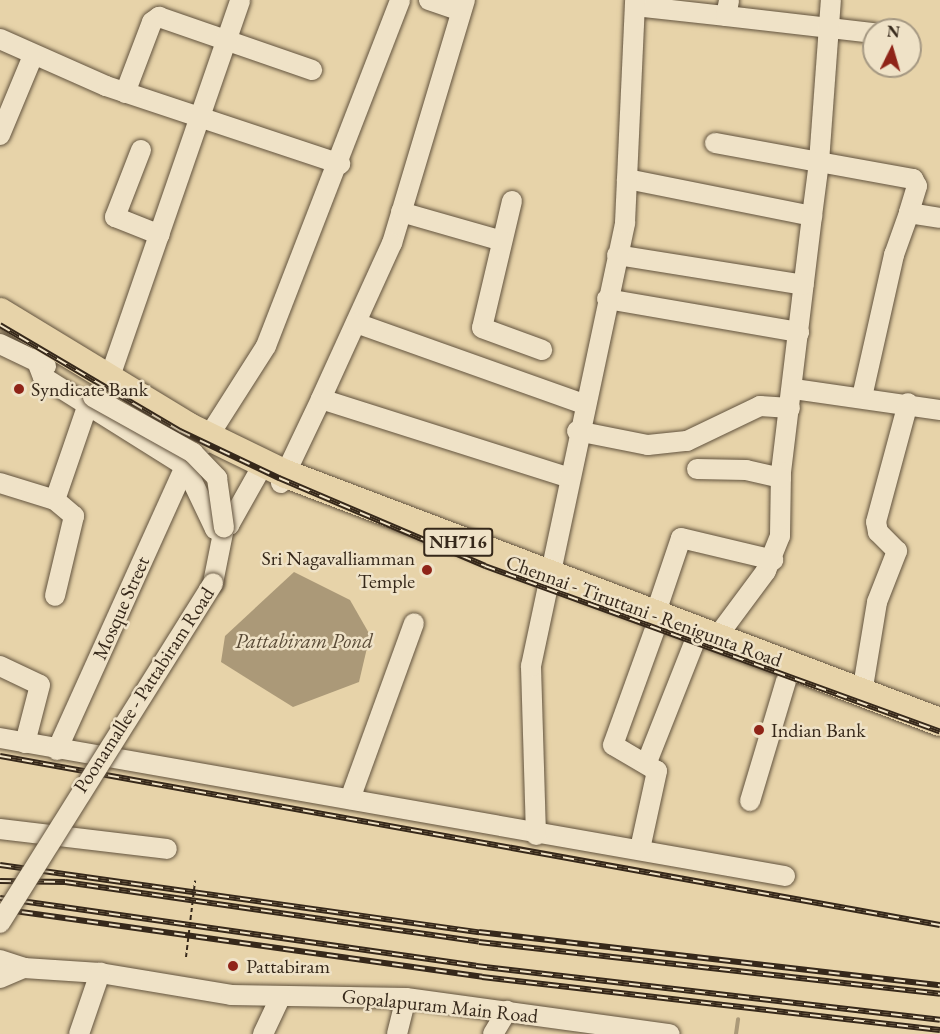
<!DOCTYPE html>
<style>
body{margin:0}
#map{position:relative;width:940px;height:1034px;overflow:hidden;background:#e7d3a9;font-family:"EB Garamond",serif}
div>[style]{position:absolute}
[style*='--x']{left:calc(var(--x)*1px);top:calc(var(--y)*1px);width:calc(var(--w)*1px);rotate:calc(var(--a)*1deg)}
.water>*{inset:0;background:#ab9978}
.stream>*{height:4px;margin:-2px;padding:0 2px;transform-origin:2px;border-radius:2px;background:#ab9978}
.roads{filter:drop-shadow(0 0 2px #62533e) drop-shadow(0 0 2px #62533e)}
.minor>*{height:20px;margin:-10px;padding:0 10px;transform-origin:10px;border-radius:10px;background:#efe2c7}
.highway>*{height:28px;margin:-14px;padding:0 14px;transform-origin:14px;border-radius:14px;background:#e7d3a9}
.rail>*{height:6px;margin-top:-3px;transform-origin:0;background:repeating-linear-gradient(90deg,#efe2c7 0 11px,#36281a 0 22px);box-sizing:border-box;border-block:2px solid #36281a}
.path-bridge>*{height:2px;margin-top:-1px;transform-origin:0;background:repeating-linear-gradient(90deg,#36281a 0 4.5px,transparent 0 7.5px)}
.bridges{filter:drop-shadow(0 0 2px #62533e) drop-shadow(0 0 2px #62533e)}
.minor-bridge>*{height:20px;margin:-10px;padding:0 10px;transform-origin:10px;border-radius:10px;background:#efe2c7}
.dots>*{width:16px;height:16px;translate:-50% -50%;box-sizing:border-box;border:3px solid #efe2c7;border-radius:50%}
span{translate:-50% -50%;white-space:nowrap;text-align:center;line-height:1.15;-webkit-text-stroke:5px #efe2c7;paint-order:stroke}
.shield-label span{padding:2px 4px;background:#efe2c7;border:2px solid;border-radius:4px;-webkit-text-stroke-width:0}
.shield-label{font-size:18px;color:#36281a;font-weight:700}
.poi-label{font-size:20px;color:#36281a}
.left{translate:0 -50%;text-align:left}
.right{translate:-100% -50%;text-align:right}
.street-label{font-size:20px;color:#36281a}
.water-label{font-size:21px;color:#594a36;font-style:italic}
.north{position:absolute;left:862px;top:18px;width:60px;height:60px;box-sizing:border-box;background:#efe2c7;border:2px solid #a59882;border-radius:50%;rotate:5deg;font-size:16px;font-weight:700;line-height:24px;text-align:center;color:#36281a}
.north::after{content:'';display:block;margin:auto;width:21px;height:27px;background:#8f2418;clip-path:polygon(50% 0,100% 100%,50% 72%,0 100%)}
</style>
<div id="map">
<div class="water">
<div style="clip-path:polygon(294px 572px,350px 600px,370px 635px,359px 682px,293px 707px,221px 662px,225px 636px)"></div>
</div>
<div class="stream">
<div style="--x:736;--y:1034;--w:15;--a:-82"></div>
</div>
<div class="roads">
<div class="minor">
<div style="--x:429;--y:0;--w:34;--a:19"></div>
<div style="--x:465;--y:0;--w:254;--a:106.7"></div>
<div style="--x:392;--y:243;--w:171;--a:114.5"></div>
<div style="--x:321;--y:399;--w:258;--a:17.6"></div>
<div style="--x:635;--y:6;--w:92;--a:6.3"></div>
<div style="--x:726;--y:16;--w:16;--a:-79"></div>
<div style="--x:726;--y:16;--w:149;--a:6.6"></div>
<div style="--x:0;--y:39;--w:116;--a:23.9"></div>
<div style="--x:106;--y:86;--w:247;--a:18.4"></div>
<div style="--x:125;--y:93;--w:76;--a:-69.2"></div>
<div style="--x:152;--y:22;--w:9;--a:-36"></div>
<div style="--x:159;--y:17;--w:162;--a:19.1"></div>
<div style="--x:0;--y:135;--w:83;--a:-67.4"></div>
<div style="--x:715;--y:143;--w:106;--a:10.4"></div>
<div style="--x:819;--y:162;--w:162;--a:-85.8"></div>
<div style="--x:141;--y:150;--w:72;--a:111.2"></div>
<div style="--x:115;--y:217;--w:48;--a:21.8"></div>
<div style="--x:627;--y:179;--w:189;--a:11.3"></div>
<div style="--x:812;--y:216;--w:258;--a:96.9"></div>
<div style="--x:781;--y:472;--w:64;--a:90.9"></div>
<div style="--x:780;--y:536;--w:38;--a:112"></div>
<div style="--x:766;--y:571;--w:82;--a:126.6"></div>
<div style="--x:512;--y:201;--w:130;--a:103.3"></div>
<div style="--x:482;--y:328;--w:64;--a:20.1"></div>
<div style="--x:401;--y:212;--w:105;--a:16"></div>
<div style="--x:812;--y:216;--w:54;--a:-82.6"></div>
<div style="--x:819;--y:162;--w:96;--a:10.3"></div>
<div style="--x:913;--y:179;--w:8;--a:60"></div>
<div style="--x:917;--y:186;--w:28;--a:107"></div>
<div style="--x:617;--y:255;--w:189;--a:9.1"></div>
<div style="--x:607;--y:299;--w:195;--a:9.8"></div>
<div style="--x:356;--y:323;--w:241;--a:19.6"></div>
<div style="--x:0;--y:344;--w:51;--a:25.6"></div>
<div style="--x:36;--y:359;--w:19;--a:69"></div>
<div style="--x:43;--y:377;--w:168;--a:32.1"></div>
<div style="--x:185;--y:466;--w:70;--a:64.5"></div>
<div style="--x:215;--y:529;--w:15;--a:-16"></div>
<div style="--x:229;--y:525;--w:71;--a:-60.6"></div>
<div style="--x:106;--y:388;--w:410;--a:-70.9"></div>
<div style="--x:794;--y:389;--w:148;--a:8.2"></div>
<div style="--x:862;--y:397;--w:146;--a:-77.3"></div>
<div style="--x:894;--y:255;--w:45;--a:-70.3"></div>
<div style="--x:909;--y:213;--w:31;--a:9"></div>
<div style="--x:577;--y:431;--w:72;--a:11.2"></div>
<div style="--x:648;--y:445;--w:39;--a:-6"></div>
<div style="--x:687;--y:441;--w:81;--a:-25.6"></div>
<div style="--x:760;--y:406;--w:30;--a:4"></div>
<div style="--x:203;--y:445;--w:117;--a:-57.5"></div>
<div style="--x:266;--y:346;--w:371;--a:-68.8"></div>
<div style="--x:697;--y:469;--w:49;--a:1.2"></div>
<div style="--x:746;--y:470;--w:36;--a:13"></div>
<div style="--x:0;--y:483;--w:58;--a:17.2"></div>
<div style="--x:55;--y:500;--w:25;--a:40"></div>
<div style="--x:74;--y:516;--w:82;--a:103.4"></div>
<div style="--x:281;--y:483;--w:93;--a:-64.5"></div>
<div style="--x:55;--y:500;--w:98;--a:-71"></div>
<div style="--x:213;--y:583;--w:56;--a:-78.7"></div>
<div style="--x:655;--y:615;--w:81;--a:-71.3"></div>
<div style="--x:681;--y:538;--w:95;--a:13.4"></div>
<div style="--x:0;--y:666;--w:44;--a:25.4"></div>
<div style="--x:40;--y:685;--w:60;--a:104.5"></div>
<div style="--x:862;--y:693;--w:92;--a:-80.6"></div>
<div style="--x:877;--y:602;--w:55;--a:-68.6"></div>
<div style="--x:897;--y:551;--w:27;--a:-135"></div>
<div style="--x:878;--y:532;--w:10;--a:-101"></div>
<div style="--x:876;--y:522;--w:123;--a:-74.9"></div>
<div style="--x:0;--y:738;--w:797;--a:9.97"></div>
<div style="--x:57;--y:750;--w:312;--a:-65.7"></div>
<div style="--x:647;--y:762;--w:125;--a:-68.4"></div>
<div style="--x:350;--y:799;--w:187;--a:-70"></div>
<div style="--x:750;--y:801;--w:125;--a:-73.3"></div>
<div style="--x:0;--y:829;--w:168;--a:6.8"></div>
<div style="--x:536;--y:835;--w:169;--a:-91.7"></div>
<div style="--x:531;--y:666;--w:453;--a:-78"></div>
<div style="--x:625;--y:223;--w:223;--a:-87.4"></div>
<div style="--x:640;--y:849;--w:80;--a:-77.7"></div>
<div style="--x:657;--y:771;--w:51;--a:-149.4"></div>
<div style="--x:613;--y:745;--w:120;--a:-70.1"></div>
<div style="--x:0;--y:960;--w:25;--a:18"></div>
<div style="--x:0;--y:978;--w:26;--a:-23"></div>
<div style="--x:24;--y:968;--w:76;--a:3.8"></div>
<div style="--x:100;--y:973;--w:133;--a:9.5"></div>
<div style="--x:231;--y:995;--w:175;--a:1"></div>
<div style="--x:406;--y:998;--w:266;--a:7.8"></div>
<div style="--x:79;--y:1034;--w:65;--a:-71"></div>
<div style="--x:263;--y:1034;--w:42;--a:-64.7"></div>
<div style="--x:397;--y:1034;--w:37;--a:-76"></div>
<div style="--x:493;--y:1034;--w:27;--a:-59"></div>
</div>
<div class="highway">
<div style="--x:0;--y:312;--w:221;--a:31.3"></div>
<div style="--x:189;--y:427;--w:108;--a:25.9"></div>
<div style="--x:286;--y:474;--w:699;--a:20.77"></div>
</div>
</div>
<div class="rail">
<div style="--x:0;--y:325;--w:209;--a:30.5"></div>
<div style="--x:180;--y:431;--w:110;--a:25.4"></div>
<div style="--x:279;--y:478;--w:224;--a:23.1"></div>
<div style="--x:485;--y:566;--w:484;--a:20"></div>
<div style="--x:0;--y:756;--w:955;--a:10.19"></div>
<div style="--x:0;--y:865;--w:484;--a:8"></div>
<div style="--x:479;--y:932;--w:464;--a:6.6"></div>
<div style="--x:0;--y:881;--w:65;--a:0.9"></div>
<div style="--x:65;--y:882;--w:418;--a:8.2"></div>
<div style="--x:479;--y:942;--w:464;--a:6.4"></div>
<div style="--x:0;--y:898;--w:481;--a:8.1"></div>
<div style="--x:476;--y:966;--w:467;--a:6.6"></div>
<div style="--x:0;--y:909;--w:487;--a:8"></div>
<div style="--x:482;--y:977;--w:461;--a:6.6"></div>
</div>
<div class="path-bridge">
<div style="--x:186;--y:957;--w:77;--a:-83.2"></div>
</div>
<div class="bridges">
<div class="minor-bridge">
<div style="--x:93;--y:397;--w:115;--a:29.2"></div>
<div style="--x:193;--y:453;--w:35;--a:46"></div>
<div style="--x:217;--y:478;--w:50;--a:82"></div>
<div style="--x:0;--y:923;--w:401;--a:-57.9"></div>
</div>
</div>
<div class="dots">
<div style="left:19px;top:389px;background:#8f2418"></div>
<div style="left:427px;top:570px;background:#8f2418"></div>
<div style="left:759px;top:730px;background:#8f2418"></div>
<div style="left:233px;top:966px;background:#8f2418"></div>
</div>
<div class="shield-label">
<span style="left:458px;top:542px">NH716</span>
</div>
<div class="poi-label">
<span class="left" style="left:31px;top:389px">Syndicate Bank</span>
<span class="right" style="left:415px;top:570px">Sri Nagavalliamman<br>Temple</span>
<span class="left" style="left:771px;top:730px">Indian Bank</span>
<span class="left" style="left:246px;top:966px">Pattabiram</span>
</div>
<div class="street-label">
<span style="left:121px;top:608px;rotate:-66deg">Mosque Street</span>
<span style="left:644px;top:611px;rotate:20deg">Chennai - Tiruttani - Renigunta Road</span>
<span style="left:144px;top:690px;rotate:-57deg">Poonamallee - Pattabiram Road</span>
<span style="left:440px;top:1006px;rotate:6deg">Gopalapuram Main Road</span>
</div>
<div class="water-label">
<span style="left:304px;top:641px">Pattabiram Pond</span>
</div>
<div class="north">N</div>
</div>
